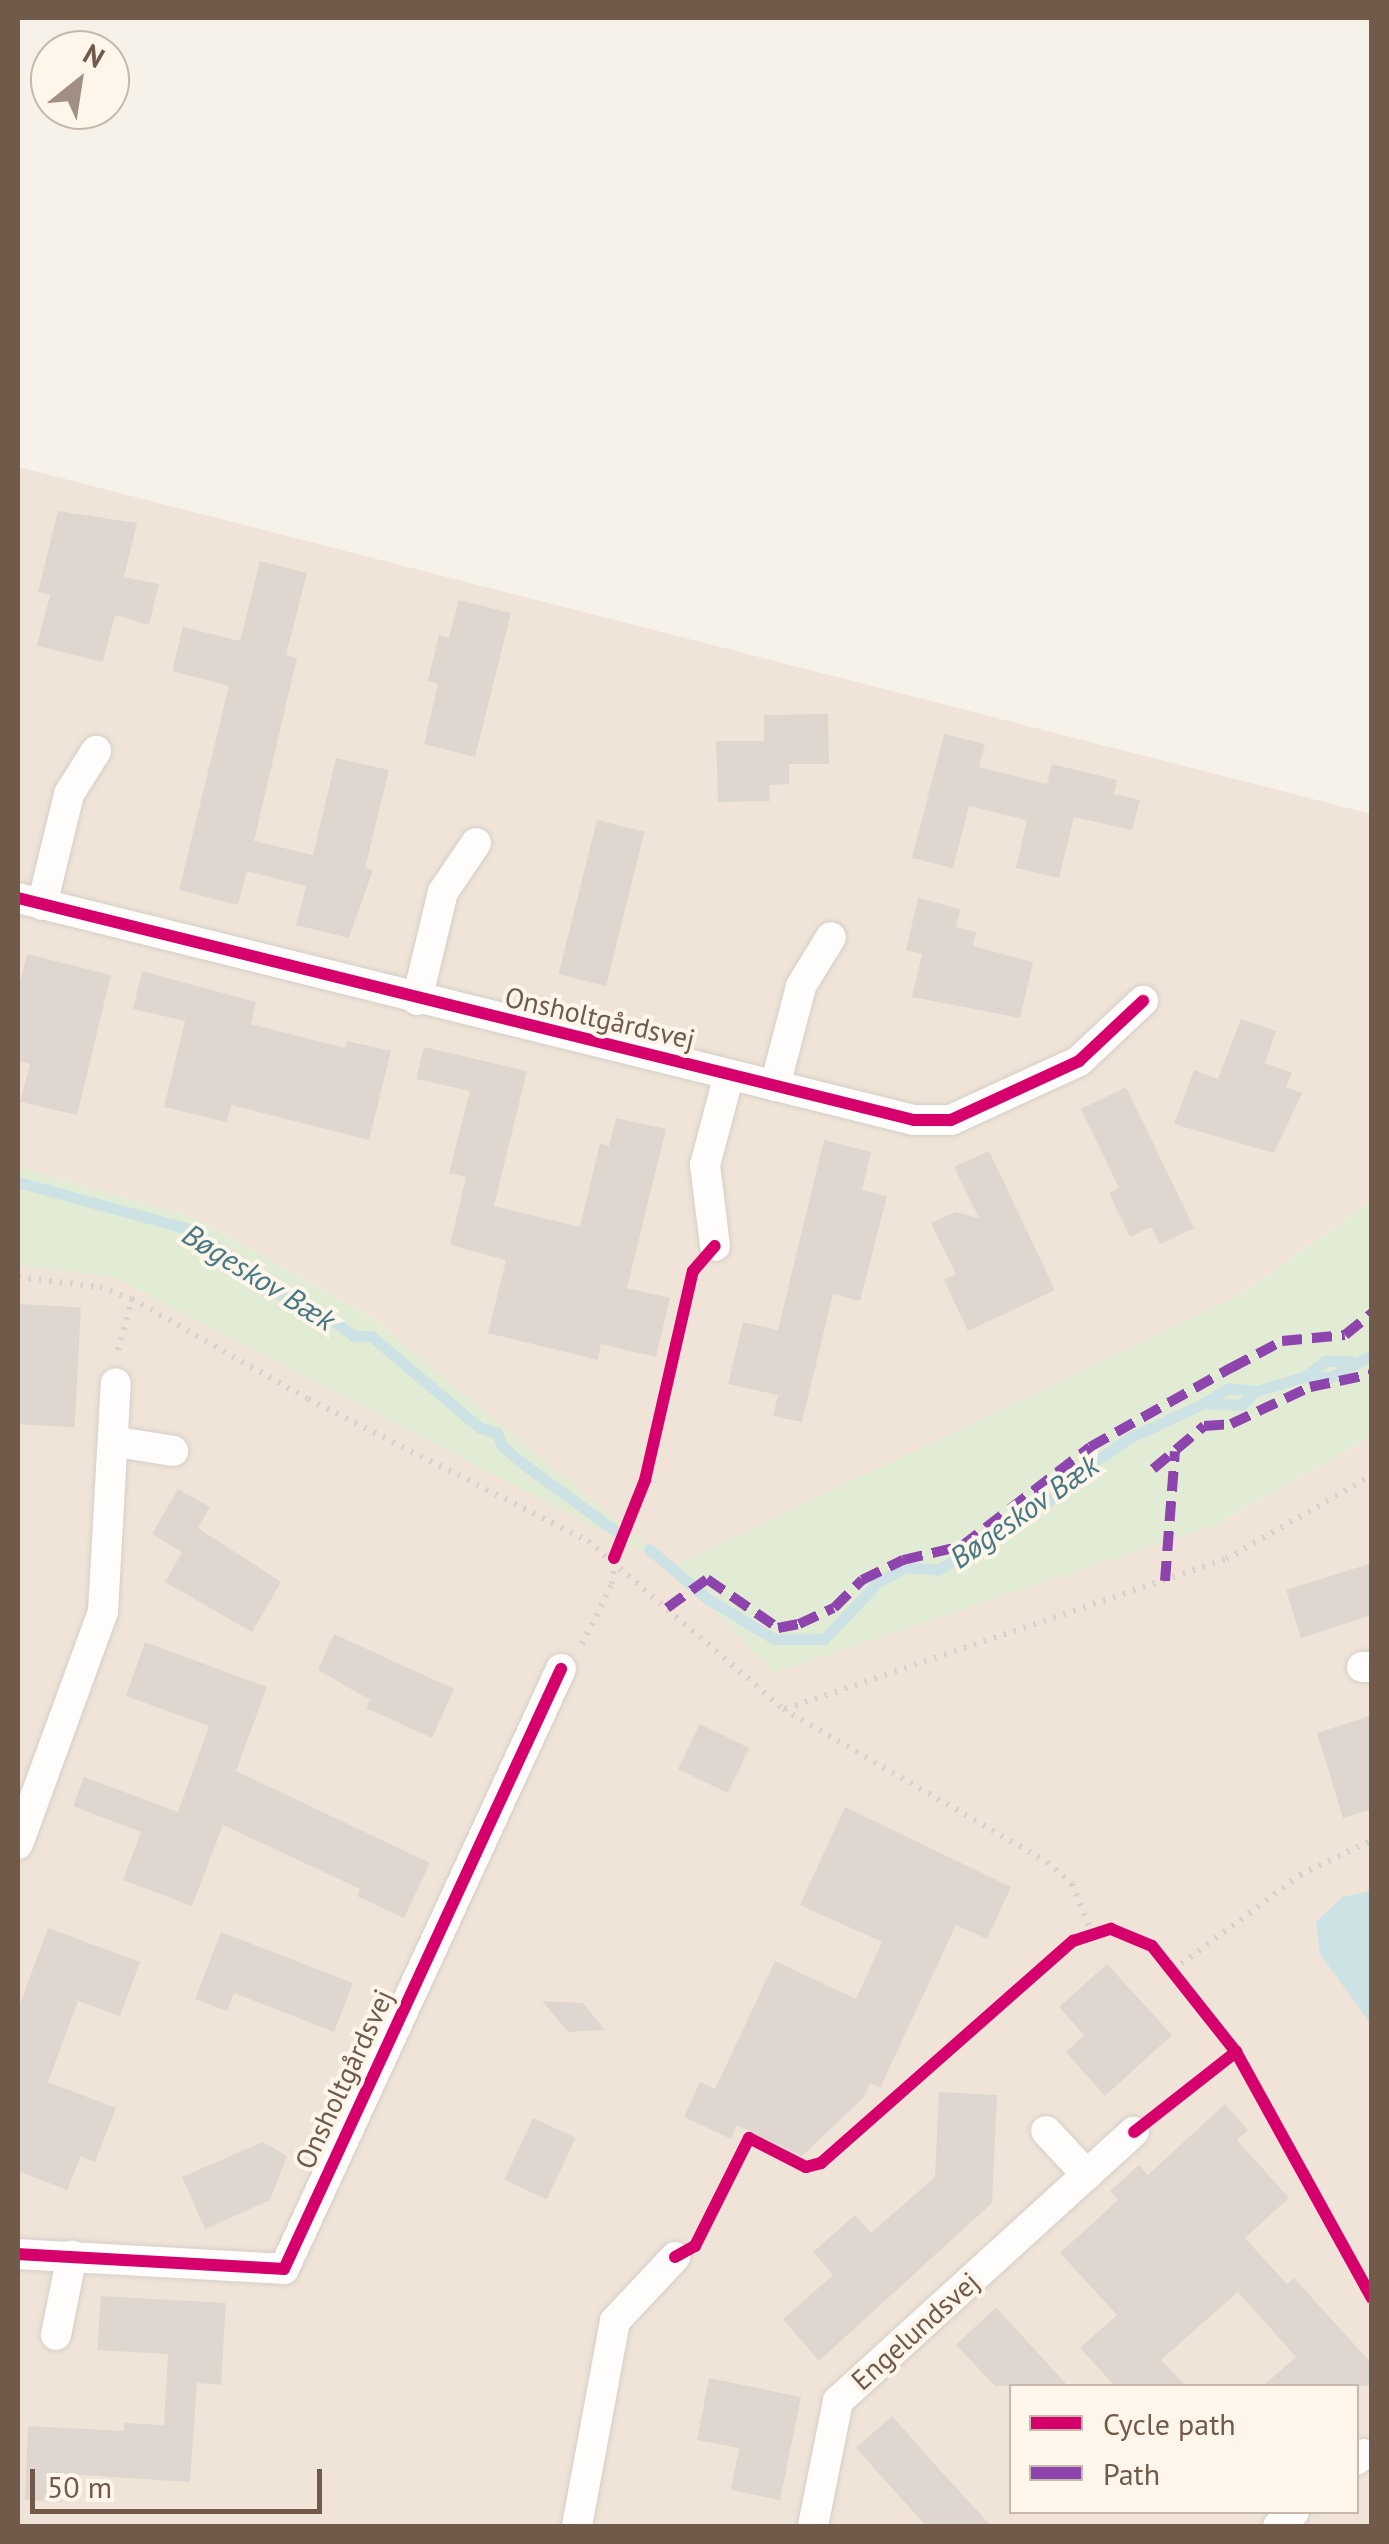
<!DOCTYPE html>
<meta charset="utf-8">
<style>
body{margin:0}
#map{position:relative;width:1389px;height:2544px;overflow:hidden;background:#f6f1e9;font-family:"PT Sans",sans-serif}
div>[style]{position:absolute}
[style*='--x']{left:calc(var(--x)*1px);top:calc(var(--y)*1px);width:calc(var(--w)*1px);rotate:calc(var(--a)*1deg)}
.residential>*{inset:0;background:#efe4d7}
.green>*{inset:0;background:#e2ecd4}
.water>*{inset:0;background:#cce2e5}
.stream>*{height:11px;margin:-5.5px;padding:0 5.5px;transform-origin:5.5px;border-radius:5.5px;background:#cce2e5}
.building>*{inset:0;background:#dfd7cf;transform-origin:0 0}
.path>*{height:6px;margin-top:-3px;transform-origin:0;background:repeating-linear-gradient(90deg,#d8d1cd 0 2.5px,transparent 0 10.5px)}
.roads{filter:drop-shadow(0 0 2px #d5cec8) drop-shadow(0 0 2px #d5cec8)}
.minor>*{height:30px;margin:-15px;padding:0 15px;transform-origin:15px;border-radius:15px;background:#fefdfc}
.quiet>*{height:10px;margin-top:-5px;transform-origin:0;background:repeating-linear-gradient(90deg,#8e44ad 0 20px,transparent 0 30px)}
.cycleway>*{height:12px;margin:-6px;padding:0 6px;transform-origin:6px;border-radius:6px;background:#d6006c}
span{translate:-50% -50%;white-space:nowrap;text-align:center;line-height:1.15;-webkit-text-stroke:8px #fef6ea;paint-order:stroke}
.street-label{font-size:28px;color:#725a4b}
.water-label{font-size:30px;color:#467884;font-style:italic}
.frame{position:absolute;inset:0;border:20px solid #725a4b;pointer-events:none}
.legend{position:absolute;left:1009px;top:2384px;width:350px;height:130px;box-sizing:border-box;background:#fef6ea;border:2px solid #c6b8aa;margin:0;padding:12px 18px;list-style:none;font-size:30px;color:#725a4b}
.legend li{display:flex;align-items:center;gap:20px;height:50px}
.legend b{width:50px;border:2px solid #c6b8aa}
.north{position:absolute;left:30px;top:30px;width:100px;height:100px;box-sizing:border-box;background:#fef6ea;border:2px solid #c6b8aa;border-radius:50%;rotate:30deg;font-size:28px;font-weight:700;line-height:40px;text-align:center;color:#725a4b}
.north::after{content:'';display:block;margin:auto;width:35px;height:45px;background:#a08f82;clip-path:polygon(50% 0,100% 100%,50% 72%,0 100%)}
.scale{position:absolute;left:30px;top:2469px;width:292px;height:45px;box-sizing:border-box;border:5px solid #725a4b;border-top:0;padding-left:12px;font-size:30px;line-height:35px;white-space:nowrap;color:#725a4b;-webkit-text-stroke:8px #fef6ea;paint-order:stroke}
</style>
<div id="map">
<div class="residential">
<div style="clip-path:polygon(evenodd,18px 467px,1371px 814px,1371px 1201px,1242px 1294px,1218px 1524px,1371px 1436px,1371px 2526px,18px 2526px,18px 1265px,114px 1277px,666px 1563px,374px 1319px,195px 1218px,18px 1167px,18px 467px,1012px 2386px,1356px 2386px,1356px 2512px,1012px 2512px,1012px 2386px)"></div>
</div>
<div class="green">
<div style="clip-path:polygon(18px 1167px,195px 1218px,374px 1319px,672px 1567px,1242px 1294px,1371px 1201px,1371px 1436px,1218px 1524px,774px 1673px,671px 1567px,114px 1277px,18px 1265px)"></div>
</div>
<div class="water">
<div style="clip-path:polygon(1371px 1891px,1372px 1891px,1371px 2024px,1320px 1954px,1316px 1922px,1342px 1897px)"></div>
</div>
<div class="stream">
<div style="--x:18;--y:1182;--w:185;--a:15.4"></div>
<div style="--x:196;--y:1231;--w:120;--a:36.9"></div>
<div style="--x:292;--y:1303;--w:27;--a:15"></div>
<div style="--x:318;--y:1310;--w:44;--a:35.8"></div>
<div style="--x:354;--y:1336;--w:17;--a:0"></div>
<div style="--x:371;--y:1336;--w:143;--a:40.2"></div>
<div style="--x:480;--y:1428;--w:18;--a:16"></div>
<div style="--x:497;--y:1433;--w:14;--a:69"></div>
<div style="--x:502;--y:1446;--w:31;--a:40"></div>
<div style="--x:526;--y:1466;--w:109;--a:36"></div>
<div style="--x:1304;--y:1377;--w:26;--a:-37"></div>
<div style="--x:1325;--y:1361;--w:25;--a:0"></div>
<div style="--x:1204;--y:1403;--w:28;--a:-32"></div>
<div style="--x:1228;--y:1388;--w:28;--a:6"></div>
<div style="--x:649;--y:1549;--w:77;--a:40.3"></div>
<div style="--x:708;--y:1599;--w:77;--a:31.2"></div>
<div style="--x:774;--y:1639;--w:50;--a:0"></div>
<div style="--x:824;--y:1639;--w:80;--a:-46.5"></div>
<div style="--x:879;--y:1581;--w:30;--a:-27"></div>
<div style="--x:906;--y:1567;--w:32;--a:5"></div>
<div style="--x:938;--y:1570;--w:156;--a:-32.2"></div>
<div style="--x:1070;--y:1487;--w:15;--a:-62"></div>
<div style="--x:1077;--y:1474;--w:63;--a:-34.7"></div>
<div style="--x:1129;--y:1438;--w:83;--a:-25"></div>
<div style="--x:1204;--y:1403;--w:37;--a:3"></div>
<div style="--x:1241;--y:1405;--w:21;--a:-43"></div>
<div style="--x:1256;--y:1391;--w:50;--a:-16.3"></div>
<div style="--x:1304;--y:1377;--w:27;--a:0"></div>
<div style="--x:1331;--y:1377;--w:47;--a:-28.2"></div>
</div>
<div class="building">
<div style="clip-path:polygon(58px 511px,137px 523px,124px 577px,159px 584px,149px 625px,115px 615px,103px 662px,37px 646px,50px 595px,38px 592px)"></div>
<div style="clip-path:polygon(260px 561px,307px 573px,286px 655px,297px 658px,254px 841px,313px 855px,336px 758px,389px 770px,365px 868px,373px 870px,349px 938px,296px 925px,306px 886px,247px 871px,238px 905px,179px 890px,229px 686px,172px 671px,183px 627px,240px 641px)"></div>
<div style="clip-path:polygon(459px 600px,511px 613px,475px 757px,424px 744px,438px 684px,428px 681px,439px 635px,449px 638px)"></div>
<div style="clip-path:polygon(828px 714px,829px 764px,789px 764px,789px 784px,769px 785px,770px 801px,718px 802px,716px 741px,764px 741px,764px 715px)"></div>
<div style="clip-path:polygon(944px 734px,985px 744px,979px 767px,1047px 784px,1052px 764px,1117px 780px,1114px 794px,1140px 800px,1132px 830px,1074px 817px,1059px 878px,1016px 868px,1027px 820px,969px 806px,953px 868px,912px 858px)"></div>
<div style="left:597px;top:820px;width:49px;height:159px;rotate:14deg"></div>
<div style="clip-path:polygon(918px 898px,960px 909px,956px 927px,976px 932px,973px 946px,1033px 962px,1020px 1018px,912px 997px,922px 954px,906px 950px)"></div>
<div style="clip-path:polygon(27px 954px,111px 975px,77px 1115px,20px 1102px,30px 1064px,18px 1061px,18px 990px)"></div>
<div style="clip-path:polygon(142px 971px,256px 1002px,251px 1024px,345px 1048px,347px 1041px,391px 1051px,369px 1140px,231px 1105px,227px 1122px,164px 1107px,185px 1021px,133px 1009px)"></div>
<div style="clip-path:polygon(1241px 1019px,1276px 1031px,1265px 1063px,1292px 1073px,1286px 1087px,1302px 1093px,1274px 1153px,1174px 1124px,1194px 1070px,1218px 1079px)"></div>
<div style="clip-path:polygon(424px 1047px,527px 1071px,494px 1206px,580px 1227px,600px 1143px,609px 1146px,616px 1118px,666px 1129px,627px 1288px,670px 1298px,656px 1357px,601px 1344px,598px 1360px,488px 1333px,506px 1260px,450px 1245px,466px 1177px,449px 1173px,470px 1091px,416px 1079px)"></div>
<div style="clip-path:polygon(1126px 1087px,1194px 1228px,1160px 1244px,1151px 1227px,1130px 1237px,1109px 1193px,1119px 1188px,1081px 1109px)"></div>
<div style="clip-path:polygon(824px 1140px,871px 1152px,862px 1190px,887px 1196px,860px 1301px,833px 1294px,802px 1422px,773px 1416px,778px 1395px,728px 1384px,743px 1322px,778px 1330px)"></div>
<div style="clip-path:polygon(989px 1151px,1055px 1290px,968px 1331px,944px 1280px,956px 1274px,931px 1223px,955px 1212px,979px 1218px,954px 1167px)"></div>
<div style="left:18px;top:1304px;width:63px;height:120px;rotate:3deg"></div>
<div style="clip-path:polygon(178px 1489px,210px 1507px,198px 1528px,281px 1582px,252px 1632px,165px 1582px,182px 1552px,152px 1534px)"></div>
<div style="clip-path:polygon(1372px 1563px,1372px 1615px,1301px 1638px,1286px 1590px)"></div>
<div style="clip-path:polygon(334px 1634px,454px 1689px,432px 1738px,366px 1708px,370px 1700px,318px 1670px)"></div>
<div style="clip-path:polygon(145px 1642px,267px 1687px,236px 1771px,430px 1863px,404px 1918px,357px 1896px,360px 1889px,223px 1825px,192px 1906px,123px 1880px,141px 1832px,73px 1806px,84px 1777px,178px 1812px,209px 1726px,126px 1696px)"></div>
<div style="clip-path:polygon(1372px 1715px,1372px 1809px,1343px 1818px,1317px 1733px)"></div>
<div style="left:700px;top:1724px;width:55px;height:50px;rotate:26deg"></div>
<div style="clip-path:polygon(845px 1807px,1011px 1887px,987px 1939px,956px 1925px,880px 2088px,870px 2083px,863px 2098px,802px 2156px,737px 2125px,731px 2139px,684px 2117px,700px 2082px,715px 2089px,775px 1961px,856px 1999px,882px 1942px,800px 1905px)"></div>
<div style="clip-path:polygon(48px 1928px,140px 1962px,120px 2016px,78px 2001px,48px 2082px,116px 2108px,95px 2162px,81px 2156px,67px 2190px,18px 2171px,18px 2009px)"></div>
<div style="clip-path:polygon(221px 1932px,353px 1983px,334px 2032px,234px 1993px,227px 2011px,195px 1999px)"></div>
<div style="clip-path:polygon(1107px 1964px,1172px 2035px,1105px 2096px,1066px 2052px,1084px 2035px,1059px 2007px)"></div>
<div style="clip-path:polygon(542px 2001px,583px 2003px,605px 2030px,568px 2032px)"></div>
<div style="clip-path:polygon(939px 2092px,997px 2095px,992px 2203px,819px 2361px,783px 2319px,833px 2275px,813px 2252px,855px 2215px,871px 2233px,935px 2177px)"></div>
<div style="clip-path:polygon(1225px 2104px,1248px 2130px,1237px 2140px,1289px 2198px,1245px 2238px,1287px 2284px,1294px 2278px,1372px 2364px,1372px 2386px,1263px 2386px,1296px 2357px,1238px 2292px,1161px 2360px,1186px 2386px,1115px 2386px,1080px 2348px,1117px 2315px,1060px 2253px,1118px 2200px,1110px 2191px,1139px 2165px,1148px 2175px)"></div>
<div style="left:533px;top:2118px;width:47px;height:68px;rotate:25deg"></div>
<div style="clip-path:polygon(263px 2142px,287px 2156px,270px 2200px,205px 2229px,182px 2177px)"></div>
<div style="clip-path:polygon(101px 2296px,226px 2303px,221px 2385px,197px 2383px,190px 2482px,63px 2474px,62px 2502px,25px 2500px,28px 2426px,124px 2431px,124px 2423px,164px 2425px,168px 2354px,97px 2350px)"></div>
<div style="clip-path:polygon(996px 2307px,1068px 2386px,995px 2386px,956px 2345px)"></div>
<div style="clip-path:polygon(709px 2378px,801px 2397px,780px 2500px,731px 2490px,739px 2448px,697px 2440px)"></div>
<div style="clip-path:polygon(892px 2416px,939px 2469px,991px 2526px,926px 2526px,856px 2448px)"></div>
</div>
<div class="path">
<div style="--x:18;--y:1277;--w:83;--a:7"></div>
<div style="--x:100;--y:1287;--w:34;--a:21"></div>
<div style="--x:132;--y:1299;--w:202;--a:29.6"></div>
<div style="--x:308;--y:1399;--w:314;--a:26.9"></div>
<div style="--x:588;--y:1541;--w:257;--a:40.7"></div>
<div style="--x:783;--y:1709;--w:305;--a:30.1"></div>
<div style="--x:1047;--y:1862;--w:33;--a:41"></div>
<div style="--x:1072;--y:1884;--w:51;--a:68"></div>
<div style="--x:118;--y:1350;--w:53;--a:-74.6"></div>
<div style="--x:582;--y:1644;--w:67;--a:-63.4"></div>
<div style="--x:612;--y:1584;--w:25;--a:-85"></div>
<div style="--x:785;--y:1709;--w:466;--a:-18.8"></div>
<div style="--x:1226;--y:1559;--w:168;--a:-29.9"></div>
<div style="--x:1173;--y:1970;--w:159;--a:-36.8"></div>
<div style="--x:1300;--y:1875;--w:80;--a:-25.9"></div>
</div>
<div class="roads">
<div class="minor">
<div style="--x:18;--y:898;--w:923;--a:13.92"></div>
<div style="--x:914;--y:1120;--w:37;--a:0"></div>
<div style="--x:951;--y:1120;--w:141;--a:-24.7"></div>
<div style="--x:1079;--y:1061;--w:88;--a:-43.2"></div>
<div style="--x:42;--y:905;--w:114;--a:-76.3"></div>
<div style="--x:69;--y:794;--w:51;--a:-57.9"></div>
<div style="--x:417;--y:1000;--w:111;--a:-76.5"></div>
<div style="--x:443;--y:892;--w:59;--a:-56"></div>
<div style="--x:775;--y:1086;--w:103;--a:-75.4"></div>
<div style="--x:801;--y:986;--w:57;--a:-58.5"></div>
<div style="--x:715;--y:1246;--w:82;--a:-97"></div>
<div style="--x:705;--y:1165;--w:93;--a:-75.1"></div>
<div style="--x:117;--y:1442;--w:57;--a:9.1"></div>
<div style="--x:1362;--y:1667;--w:10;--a:0"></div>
<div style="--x:18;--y:1844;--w:247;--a:-69.9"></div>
<div style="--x:103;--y:1612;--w:229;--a:-86.8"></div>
<div style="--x:1046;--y:2131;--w:60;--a:47"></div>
<div style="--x:18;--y:2254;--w:266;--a:3.2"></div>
<div style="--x:284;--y:2269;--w:661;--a:-65.22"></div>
<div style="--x:56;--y:2335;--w:81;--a:-78.6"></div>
<div style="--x:1356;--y:2460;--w:10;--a:-37"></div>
<div style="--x:577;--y:2526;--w:208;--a:-79.5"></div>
<div style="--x:615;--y:2321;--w:88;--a:-46.8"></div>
<div style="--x:813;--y:2526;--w:127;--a:-78.7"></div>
<div style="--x:838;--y:2401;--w:400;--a:-42.3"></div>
<div style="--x:1278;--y:2526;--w:21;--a:-41"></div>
</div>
</div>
<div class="quiet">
<div style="--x:1153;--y:1469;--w:67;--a:-40.1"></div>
<div style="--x:1204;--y:1426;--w:27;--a:-4"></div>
<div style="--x:1231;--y:1424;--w:87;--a:-25.1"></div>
<div style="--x:1310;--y:1387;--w:63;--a:-11.8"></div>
<div style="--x:1165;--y:1581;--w:130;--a:-85.6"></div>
<div style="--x:667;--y:1608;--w:49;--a:-35.9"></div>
<div style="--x:707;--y:1579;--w:86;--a:34.6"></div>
<div style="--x:778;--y:1628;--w:21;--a:-11"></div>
<div style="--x:799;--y:1624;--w:38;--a:-25"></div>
<div style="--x:834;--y:1608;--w:40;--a:-45"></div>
<div style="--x:862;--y:1580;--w:46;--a:-26"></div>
<div style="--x:903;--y:1560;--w:61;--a:-13.3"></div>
<div style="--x:962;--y:1546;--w:162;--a:-37.7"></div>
<div style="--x:1090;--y:1447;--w:162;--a:-29.3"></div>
<div style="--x:1231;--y:1368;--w:58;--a:-27.9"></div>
<div style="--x:1282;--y:1341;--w:63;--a:-5.4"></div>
<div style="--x:1345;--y:1335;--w:35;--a:-39"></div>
</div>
<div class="cycleway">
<div style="--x:18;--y:898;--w:923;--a:13.92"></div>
<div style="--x:914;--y:1120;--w:37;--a:0"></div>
<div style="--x:951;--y:1120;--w:141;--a:-24.7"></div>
<div style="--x:1079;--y:1061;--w:88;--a:-43.2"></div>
<div style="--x:614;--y:1558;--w:84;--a:-68.3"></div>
<div style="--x:645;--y:1480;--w:214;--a:-77.1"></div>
<div style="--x:693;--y:1271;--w:33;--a:-49"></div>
<div style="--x:1134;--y:2132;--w:130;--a:-38.1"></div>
<div style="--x:18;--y:2254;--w:266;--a:3.2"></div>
<div style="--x:284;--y:2269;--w:661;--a:-65.22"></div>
<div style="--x:675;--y:2257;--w:23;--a:-29"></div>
<div style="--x:695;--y:2246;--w:121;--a:-63.4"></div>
<div style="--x:749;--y:2138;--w:64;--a:27"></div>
<div style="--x:806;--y:2167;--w:16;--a:-15"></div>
<div style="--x:821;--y:2163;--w:336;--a:-41.4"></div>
<div style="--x:1073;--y:1941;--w:40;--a:-18"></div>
<div style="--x:1111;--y:1929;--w:44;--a:22.5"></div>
<div style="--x:1152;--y:1946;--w:135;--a:51.6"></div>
<div style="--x:1236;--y:2052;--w:281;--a:61.1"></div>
</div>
<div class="street-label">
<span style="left:600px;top:1018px;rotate:13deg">Onsholtgårdsvej</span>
<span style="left:344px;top:2079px;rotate:-65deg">Onsholtgårdsvej</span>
<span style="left:915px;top:2331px;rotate:-42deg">Engelundsvej</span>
</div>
<div class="water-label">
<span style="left:259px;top:1277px;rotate:32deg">Bøgeskov Bæk</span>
<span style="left:1024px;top:1511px;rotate:-35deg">Bøgeskov Bæk</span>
</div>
<div class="frame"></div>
<ul class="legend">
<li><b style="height:12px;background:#d6006c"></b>Cycle path</li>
<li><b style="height:12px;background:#8e44ad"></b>Path</li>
</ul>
<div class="north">N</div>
<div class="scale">50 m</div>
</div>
